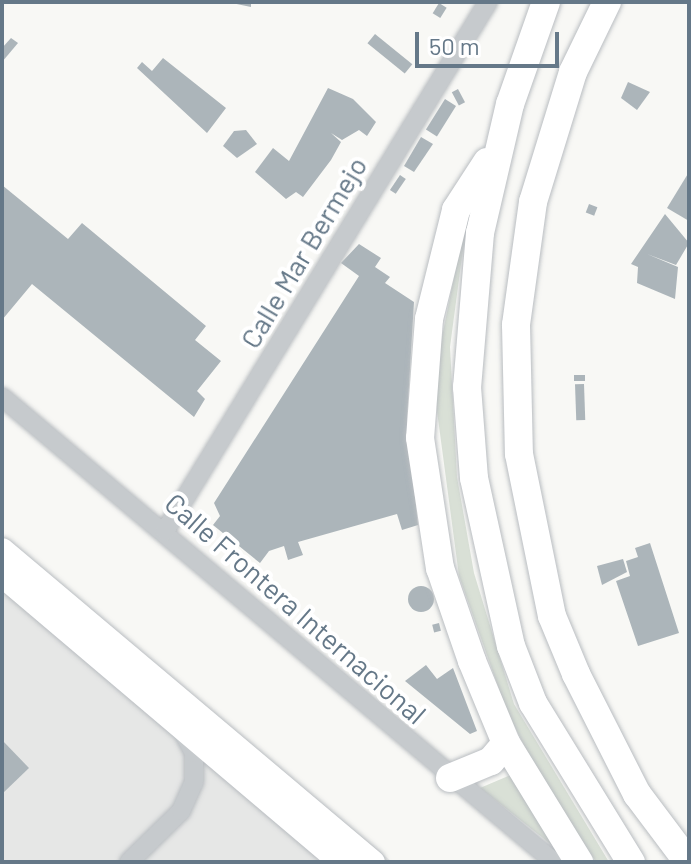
<!DOCTYPE html>
<style>
body{margin:0}
#map{position:relative;width:691px;height:864px;overflow:hidden;background:#f8f8f5;font-family:Barlow,sans-serif}
div>[style]{position:absolute}
[style*='--x']{left:calc(var(--x)*1px);top:calc(var(--y)*1px);width:calc(var(--w)*1px);rotate:calc(var(--a)*1deg)}
.built>*{inset:0;background:#e6e7e6}
.green>*{inset:0;background:#d9e0d6}
.building>*{inset:0;background:#acb5ba;transform-origin:0 0}
.round{border-radius:50%}
.roads{filter:drop-shadow(0 0 2px #b9bdc1) drop-shadow(0 0 2px #b9bdc1)}
.minor>*{height:18px;margin:-9px;padding:0 9px;transform-origin:9px;border-radius:9px;background:#c6cacd}
.major>*{height:24px;margin:-12px;padding:0 12px;transform-origin:12px;border-radius:12px;background:#fff}
.highway>*{height:28px;margin:-14px;padding:0 14px;transform-origin:14px;border-radius:14px;background:#fff}
span{translate:-50% -50%;white-space:nowrap;text-align:center;line-height:1.15;-webkit-text-stroke:8px #fff;paint-order:stroke}
.street-label{font-size:28px;color:#657888}
.frame{position:absolute;inset:0;border:4px solid #657888;pointer-events:none}
.scale{position:absolute;left:415px;top:32px;width:144px;height:36px;box-sizing:border-box;border:4px solid #657888;border-top:0;padding-left:10px;font-size:24px;line-height:28px;white-space:nowrap;color:#657888;-webkit-text-stroke:6px #fff;paint-order:stroke}
</style>
<div id="map">
<div class="built">
<div style="clip-path:polygon(2px 538px,241px 736px,392px 862px,2px 862px)"></div>
</div>
<div class="green">
<div style="clip-path:polygon(469px 204px,450px 347px,457px 477px,474px 573px,514px 704px,609px 862px,596px 862px,539px 776px,506px 709px,459px 576px,433px 381px)"></div>
<div style="clip-path:polygon(518px 772px,572px 861px,480px 788px)"></div>
</div>
<div class="building">
<div style="clip-path:polygon(227px 2px,251px 2px,251px 7px)"></div>
<div style="left:439px;top:3px;width:9px;height:12px;rotate:32deg"></div>
<div style="left:375px;top:34px;width:48px;height:12px;rotate:39deg"></div>
<div style="clip-path:polygon(11px 38px,18px 43px,2px 62px,2px 48px)"></div>
<div style="clip-path:polygon(163px 58px,226px 108px,207px 133px,137px 68px,142px 62px,152px 71px)"></div>
<div style="clip-path:polygon(628px 82px,650px 92px,637px 110px,621px 98px)"></div>
<div style="clip-path:polygon(328px 88px,353px 99px,376px 122px,367px 136px,359px 130px,342px 140px,331px 133px,341px 142px,331px 160px,303px 197px,296px 192px,286px 199px,255px 172px,273px 148px,289px 161px)"></div>
<div style="left:458px;top:89px;width:15px;height:7px;rotate:62deg"></div>
<div style="left:445px;top:99px;width:13px;height:36px;rotate:32deg"></div>
<div style="clip-path:polygon(246px 130px,257px 144px,237px 158px,223px 146px,234px 131px)"></div>
<div style="clip-path:polygon(421px 137px,433px 144px,414px 172px,404px 166px)"></div>
<div style="clip-path:polygon(689px 172px,689px 221px,667px 208px)"></div>
<div style="left:400px;top:175px;width:7px;height:18px;rotate:34deg"></div>
<div style="clip-path:polygon(2px 185px,68px 239px,82px 223px,206px 326px,195px 340px,221px 361px,197px 391px,205px 399px,194px 417px,32px 284px,2px 320px)"></div>
<div style="left:589px;top:204px;width:9px;height:9px;rotate:21deg"></div>
<div style="clip-path:polygon(665px 214px,689px 243px,676px 265px,647px 254px,678px 267px,675px 299px,637px 283px,638px 267px,631px 264px)"></div>
<div style="clip-path:polygon(359px 244px,381px 258px,375px 267px,390px 277px,385px 283px,414px 302px,407px 419px,418px 525px,402px 530px,397px 514px,298px 542px,303px 555px,288px 560px,284px 546px,269px 551px,260px 563px,213px 525px,220px 516px,214px 503px,359px 276px,341px 263px)"></div>
<div style="left:574px;top:375px;width:11px;height:6px"></div>
<div style="left:584px;top:384px;width:36px;height:9px;rotate:88deg"></div>
<div style="clip-path:polygon(650px 543px,679px 633px,638px 646px,616px 581px,630px 576px,626px 561px,638px 557px,635px 548px)"></div>
<div style="clip-path:polygon(623px 559px,627px 572px,602px 585px,597px 566px)"></div>
<div class="round" style="left:408px;top:586px;width:26px;height:26px"></div>
<div style="left:439px;top:623px;width:8px;height:7px;rotate:76deg"></div>
<div style="clip-path:polygon(426px 665px,437px 679px,453px 668px,477px 731px,470px 734px,405px 681px)"></div>
<div style="clip-path:polygon(2px 740px,29px 768px,2px 794px)"></div>
</div>
<div class="roads">
<div class="minor">
<div style="--x:2;--y:397;--w:722;--a:40.11"></div>
<div style="--x:165;--y:531;--w:620;--a:-58.59"></div>
<div style="--x:129;--y:862;--w:73;--a:-44.4"></div>
<div style="--x:181;--y:811;--w:32;--a:-66"></div>
<div style="--x:194;--y:782;--w:29;--a:-90"></div>
<div style="--x:194;--y:753;--w:24;--a:-118"></div>
</div>
<div class="major">
<div style="--x:2;--y:550;--w:485;--a:40.1"></div>
<div style="--x:2;--y:575;--w:444;--a:40.3"></div>
</div>
<div class="highway">
<div style="--x:546;--y:2;--w:108;--a:109.4"></div>
<div style="--x:510;--y:104;--w:132;--a:103.1"></div>
<div style="--x:480;--y:233;--w:155;--a:94.8"></div>
<div style="--x:467;--y:387;--w:91;--a:85.6"></div>
<div style="--x:474;--y:478;--w:172;--a:77.6"></div>
<div style="--x:511;--y:646;--w:61;--a:68.9"></div>
<div style="--x:533;--y:703;--w:187;--a:58.4"></div>
<div style="--x:607;--y:2;--w:78;--a:115.9"></div>
<div style="--x:573;--y:72;--w:136;--a:107.1"></div>
<div style="--x:533;--y:202;--w:124;--a:97.9"></div>
<div style="--x:516;--y:325;--w:129;--a:88.7"></div>
<div style="--x:519;--y:454;--w:165;--a:78.5"></div>
<div style="--x:552;--y:616;--w:63;--a:67.5"></div>
<div style="--x:576;--y:674;--w:135;--a:63.1"></div>
<div style="--x:637;--y:794;--w:85;--a:53.1"></div>
<div style="--x:487;--y:162;--w:57;--a:122.9"></div>
<div style="--x:456;--y:210;--w:112;--a:103.9"></div>
<div style="--x:429;--y:319;--w:119;--a:94.3"></div>
<div style="--x:420;--y:438;--w:132;--a:81.3"></div>
<div style="--x:440;--y:568;--w:98;--a:71"></div>
<div style="--x:472;--y:661;--w:89;--a:67.5"></div>
<div style="--x:506;--y:743;--w:140;--a:58.5"></div>
<div style="--x:450;--y:778;--w:44;--a:-22.5"></div>
<div style="--x:491;--y:761;--w:23;--a:-50"></div>
</div>
</div>
<div class="street-label">
<span style="left:303px;top:252px;rotate:-59deg">Calle Mar Bermejo</span>
<span style="left:296px;top:608px;rotate:41deg">Calle Frontera Internacional</span>
</div>
<div class="frame"></div>
<div class="scale">50 m</div>
</div>
